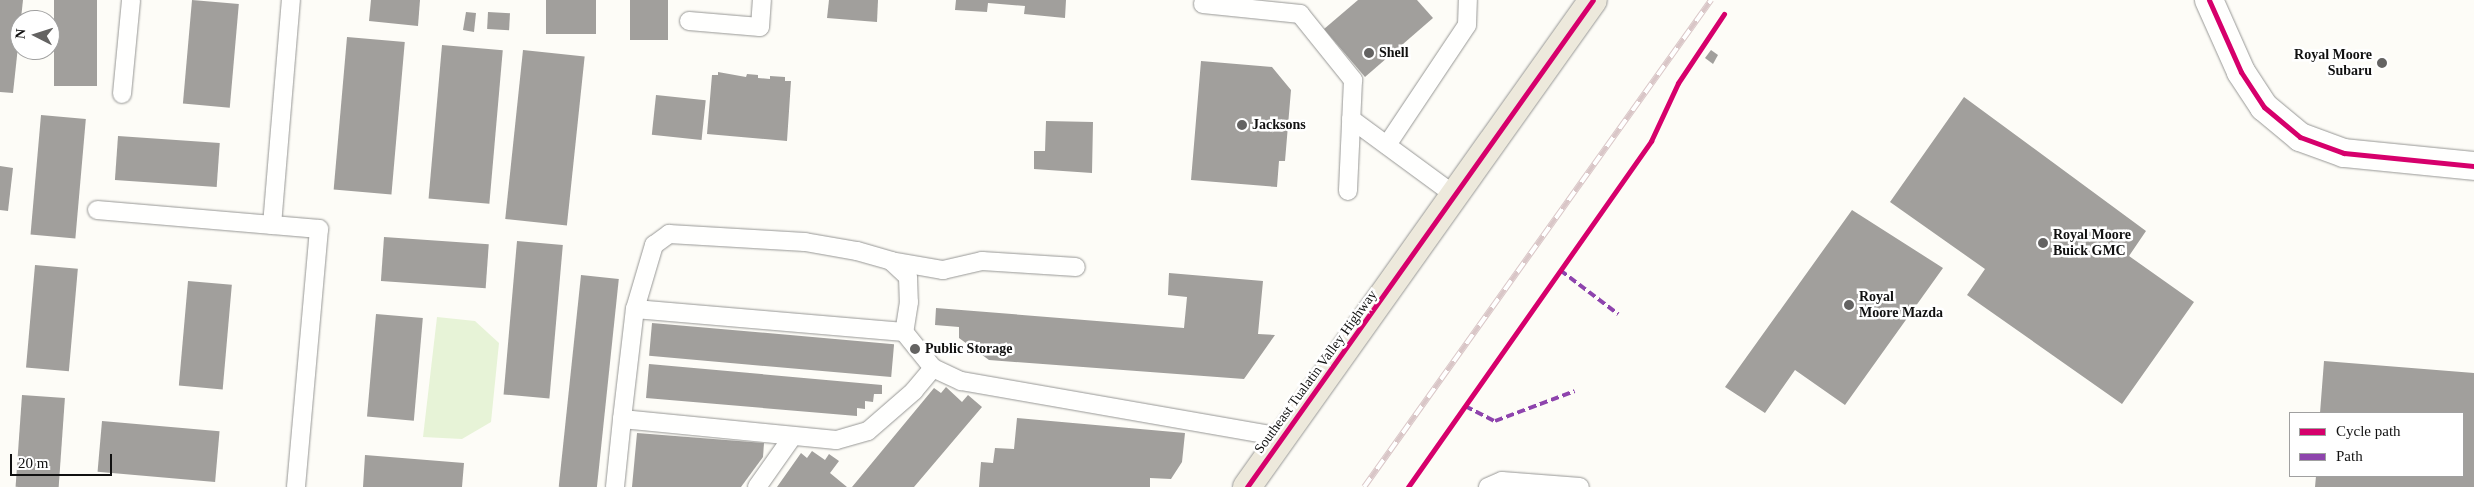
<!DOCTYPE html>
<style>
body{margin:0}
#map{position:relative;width:2474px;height:487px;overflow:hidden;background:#fdfcf7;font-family:"Times New Roman",serif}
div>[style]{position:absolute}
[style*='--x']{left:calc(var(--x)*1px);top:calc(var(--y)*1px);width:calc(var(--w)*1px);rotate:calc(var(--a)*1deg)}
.green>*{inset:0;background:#e7f3d7}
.building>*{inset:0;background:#a19f9c;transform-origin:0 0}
.roads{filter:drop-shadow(0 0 1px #979795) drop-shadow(0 0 1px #979795)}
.lane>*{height:18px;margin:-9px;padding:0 9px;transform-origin:9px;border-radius:9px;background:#fffffe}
.street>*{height:28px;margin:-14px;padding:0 14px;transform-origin:14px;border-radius:14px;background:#fffffe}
.primary>*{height:28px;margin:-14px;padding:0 14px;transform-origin:14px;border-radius:14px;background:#ede9dc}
.rail>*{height:5.5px;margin-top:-2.75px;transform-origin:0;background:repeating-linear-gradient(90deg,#fff 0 11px,#d9c6c7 0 22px);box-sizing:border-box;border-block:1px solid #d9c6c7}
.quiet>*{height:4px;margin-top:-2px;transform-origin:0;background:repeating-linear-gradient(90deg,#8e44ad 0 8px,transparent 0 12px)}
.cycleway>*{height:5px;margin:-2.5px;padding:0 2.5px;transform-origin:2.5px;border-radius:2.5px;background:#d6006c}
.dots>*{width:14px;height:14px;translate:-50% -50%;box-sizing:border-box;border:2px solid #fff;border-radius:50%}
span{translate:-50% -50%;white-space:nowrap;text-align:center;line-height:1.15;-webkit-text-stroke:5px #fff;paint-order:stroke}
.poi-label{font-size:14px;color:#111;font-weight:700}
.left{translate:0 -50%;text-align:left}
.right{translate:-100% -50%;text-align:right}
.street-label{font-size:14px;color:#111}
.legend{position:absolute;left:2289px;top:412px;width:175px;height:65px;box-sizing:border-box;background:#fff;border:1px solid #a0a0a0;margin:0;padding:6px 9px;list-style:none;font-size:15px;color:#111}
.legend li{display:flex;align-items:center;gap:10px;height:25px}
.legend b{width:25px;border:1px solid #a0a0a0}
.north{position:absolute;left:10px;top:10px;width:50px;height:50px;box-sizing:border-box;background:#fff;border:1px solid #a0a0a0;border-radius:50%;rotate:275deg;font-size:14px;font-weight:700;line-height:20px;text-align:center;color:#111}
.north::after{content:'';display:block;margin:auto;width:18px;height:22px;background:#646362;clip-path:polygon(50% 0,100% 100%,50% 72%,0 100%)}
.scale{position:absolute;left:10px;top:454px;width:102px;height:22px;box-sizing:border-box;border:2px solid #111;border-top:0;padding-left:6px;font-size:15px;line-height:18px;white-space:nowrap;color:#111;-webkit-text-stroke:4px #fff;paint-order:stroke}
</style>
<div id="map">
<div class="green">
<div style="clip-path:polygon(437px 317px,475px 321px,499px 343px,491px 422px,462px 439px,423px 437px)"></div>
</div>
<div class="building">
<div style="clip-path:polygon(0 0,23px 0,13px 93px,0 92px)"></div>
<div style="left:54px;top:0;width:43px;height:86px"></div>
<div style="left:192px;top:0;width:47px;height:104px;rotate:5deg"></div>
<div style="clip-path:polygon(371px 0,420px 0,418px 26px,369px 21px)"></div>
<div style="left:546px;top:0;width:50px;height:34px"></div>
<div style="left:630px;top:0;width:38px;height:40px"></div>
<div style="clip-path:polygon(829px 0,878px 0,877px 22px,827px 18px)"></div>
<div style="clip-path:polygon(956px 0,1066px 0,1065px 18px,1024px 14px,1025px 6px,988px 3px,987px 12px,955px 10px)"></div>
<div style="clip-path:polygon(1358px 0,1417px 0,1433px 18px,1365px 77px,1324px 29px)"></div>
<div style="clip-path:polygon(466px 12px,476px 13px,474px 32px,463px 30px)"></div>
<div style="left:488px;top:12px;width:22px;height:17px;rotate:3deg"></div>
<div style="left:347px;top:37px;width:58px;height:153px;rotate:5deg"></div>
<div style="left:442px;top:45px;width:61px;height:154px;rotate:5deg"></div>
<div style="left:523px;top:50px;width:62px;height:170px;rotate:6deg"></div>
<div style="clip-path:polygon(1711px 50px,1718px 55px,1713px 64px,1705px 58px)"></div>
<div style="clip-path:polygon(1201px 61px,1272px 67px,1291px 90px,1285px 161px,1279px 161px,1277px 187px,1191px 180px)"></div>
<div style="clip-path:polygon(718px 72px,746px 77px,747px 74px,758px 75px,758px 78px,770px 79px,770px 76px,785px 77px,785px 81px,791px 81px,787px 141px,707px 134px,712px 75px,718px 75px)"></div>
<div style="left:656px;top:95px;width:50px;height:40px;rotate:6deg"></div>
<div style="clip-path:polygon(1964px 97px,2146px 231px,2129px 256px,2194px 302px,2122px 404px,1967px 295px,1985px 269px,1890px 202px)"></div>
<div style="left:41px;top:115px;width:45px;height:120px;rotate:5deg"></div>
<div style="clip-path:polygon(1046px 121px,1093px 122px,1092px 173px,1034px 169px,1034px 151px,1045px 151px)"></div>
<div style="left:118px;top:136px;width:102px;height:44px;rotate:4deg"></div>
<div style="clip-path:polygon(0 166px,13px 168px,8px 211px,0 210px)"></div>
<div style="clip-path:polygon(1852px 210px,1943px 268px,1845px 405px,1795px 370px,1765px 413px,1725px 387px)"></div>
<div style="left:384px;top:237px;width:105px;height:44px;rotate:4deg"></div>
<div style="left:517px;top:241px;width:46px;height:154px;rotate:5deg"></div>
<div style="left:35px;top:265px;width:43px;height:103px;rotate:5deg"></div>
<div style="clip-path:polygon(1169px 273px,1263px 281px,1258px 334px,1275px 335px,1244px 379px,989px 360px,959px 338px,959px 327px,935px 325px,936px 308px,1184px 328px,1187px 297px,1168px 295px)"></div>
<div style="left:581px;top:275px;width:38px;height:213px;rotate:6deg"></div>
<div style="left:188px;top:281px;width:44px;height:105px;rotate:5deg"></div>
<div style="left:376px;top:314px;width:47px;height:103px;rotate:5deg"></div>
<div style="left:652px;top:323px;width:243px;height:33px;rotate:5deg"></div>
<div style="clip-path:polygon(2324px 361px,2474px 373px,2474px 487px,2315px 487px,2316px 476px,2463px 476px,2463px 413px,2320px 413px)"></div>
<div style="clip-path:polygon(649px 364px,882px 385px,882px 394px,874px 394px,873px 402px,865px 401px,865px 409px,857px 408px,857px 416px,646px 398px)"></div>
<div style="clip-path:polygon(946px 387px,962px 402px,968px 395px,982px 407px,914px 487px,852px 487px,934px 388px,941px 393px)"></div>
<div style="left:22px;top:395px;width:43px;height:92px;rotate:4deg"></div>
<div style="clip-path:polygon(1017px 418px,1185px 433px,1182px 462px,1171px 479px,1150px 478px,1150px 487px,979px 487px,981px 462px,993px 463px,995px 448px,1014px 449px)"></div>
<div style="left:102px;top:421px;width:118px;height:51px;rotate:5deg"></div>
<div style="clip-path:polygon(637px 433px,764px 443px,763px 457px,741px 487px,632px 487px)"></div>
<div style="clip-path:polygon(812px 451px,825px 460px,829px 454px,839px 461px,830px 473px,847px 487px,777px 487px,801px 453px,807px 458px)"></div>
<div style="clip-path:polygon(365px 455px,464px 463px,462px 487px,363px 487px)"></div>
</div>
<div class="roads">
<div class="lane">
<div style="--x:1203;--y:4;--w:98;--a:5.9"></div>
<div style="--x:1300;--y:14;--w:85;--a:51.2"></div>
<div style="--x:1353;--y:80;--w:111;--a:92.6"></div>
<div style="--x:689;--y:21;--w:71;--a:4.8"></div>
<div style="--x:760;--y:27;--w:27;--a:-86"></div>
<div style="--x:122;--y:94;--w:94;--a:-84.5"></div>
<div style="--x:1351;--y:119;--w:130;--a:36.3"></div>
<div style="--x:1387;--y:145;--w:144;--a:-56.3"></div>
<div style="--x:1467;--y:25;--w:25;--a:-88"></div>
<div style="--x:97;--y:210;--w:223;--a:4.9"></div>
<div style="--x:319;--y:229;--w:259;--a:95.1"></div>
<div style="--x:272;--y:225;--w:226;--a:-85.2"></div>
<div style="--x:891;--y:261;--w:53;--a:9.8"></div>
<div style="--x:943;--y:270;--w:40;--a:-13"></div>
<div style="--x:982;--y:261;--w:94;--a:3.7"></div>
<div style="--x:635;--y:309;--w:67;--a:-73.5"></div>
<div style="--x:654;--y:245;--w:19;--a:-36"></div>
<div style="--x:669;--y:234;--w:136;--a:3.4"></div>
<div style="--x:805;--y:242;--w:53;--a:9.8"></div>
<div style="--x:857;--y:251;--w:35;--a:16"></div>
<div style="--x:891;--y:261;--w:23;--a:43"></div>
<div style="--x:908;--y:277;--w:25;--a:88"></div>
<div style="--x:909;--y:302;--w:30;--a:99"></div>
<div style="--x:933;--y:368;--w:30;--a:130"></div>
<div style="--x:914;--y:391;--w:61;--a:139"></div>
<div style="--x:868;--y:431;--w:33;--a:164"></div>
<div style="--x:836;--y:440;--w:215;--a:-174.4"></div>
<div style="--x:622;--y:419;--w:111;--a:-83.3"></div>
<div style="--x:635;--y:309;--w:270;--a:4.9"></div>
<div style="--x:904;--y:332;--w:46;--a:51.1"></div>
<div style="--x:933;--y:368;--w:31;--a:25"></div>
<div style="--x:961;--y:381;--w:326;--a:9.9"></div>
<div style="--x:615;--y:487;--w:68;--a:-84.1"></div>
<div style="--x:757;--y:487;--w:62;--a:-54.8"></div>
<div style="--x:1488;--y:487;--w:15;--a:-23"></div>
<div style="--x:1502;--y:481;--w:78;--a:4.4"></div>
</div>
<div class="street">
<div style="--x:2209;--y:0;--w:79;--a:66"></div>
<div style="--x:2241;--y:72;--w:42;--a:56.7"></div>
<div style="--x:2264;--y:107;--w:47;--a:39.8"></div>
<div style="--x:2300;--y:137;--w:47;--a:20"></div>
<div style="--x:2344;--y:153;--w:131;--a:5.7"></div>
</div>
<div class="primary">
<div style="--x:1247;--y:487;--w:597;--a:-54.61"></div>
</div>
</div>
<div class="rail">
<div style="--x:1364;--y:487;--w:598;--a:-54.53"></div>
</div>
<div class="quiet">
<div style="--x:1560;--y:270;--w:73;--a:37.2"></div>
<div style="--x:1465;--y:406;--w:34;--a:27"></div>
<div style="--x:1495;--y:421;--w:85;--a:-20.6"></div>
</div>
<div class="cycleway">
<div style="--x:2209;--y:0;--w:79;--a:66"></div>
<div style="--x:2241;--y:72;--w:42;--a:56.7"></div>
<div style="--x:2264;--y:107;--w:47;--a:39.8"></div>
<div style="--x:2300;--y:137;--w:47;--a:20"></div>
<div style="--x:2344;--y:153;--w:131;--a:5.7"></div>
<div style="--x:1247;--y:487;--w:597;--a:-54.61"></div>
<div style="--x:1408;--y:487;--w:423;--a:-54.9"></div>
<div style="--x:1651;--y:141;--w:64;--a:-65"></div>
<div style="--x:1678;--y:83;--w:83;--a:-56.3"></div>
</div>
<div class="dots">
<div style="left:1369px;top:53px;background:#646362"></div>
<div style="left:2382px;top:63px;background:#646362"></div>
<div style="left:1242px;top:125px;background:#646362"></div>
<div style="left:2043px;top:243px;background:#646362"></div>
<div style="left:1849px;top:305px;background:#646362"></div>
<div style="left:915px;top:349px;background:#646362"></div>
</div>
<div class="poi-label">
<span class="left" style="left:1379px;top:53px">Shell</span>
<span class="right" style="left:2372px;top:63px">Royal Moore<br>Subaru</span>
<span class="left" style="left:1252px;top:125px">Jacksons</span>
<span class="left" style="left:2053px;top:243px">Royal Moore<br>Buick GMC</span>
<span class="left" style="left:1859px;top:305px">Royal<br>Moore Mazda</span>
<span class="left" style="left:925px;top:349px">Public Storage</span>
</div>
<div class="street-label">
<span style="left:1316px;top:372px;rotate:-54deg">Southeast Tualatin Valley Highway</span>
</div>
<ul class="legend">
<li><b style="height:6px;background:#d6006c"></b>Cycle path</li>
<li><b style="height:6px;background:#8e44ad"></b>Path</li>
</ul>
<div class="north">N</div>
<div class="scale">20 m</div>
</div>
